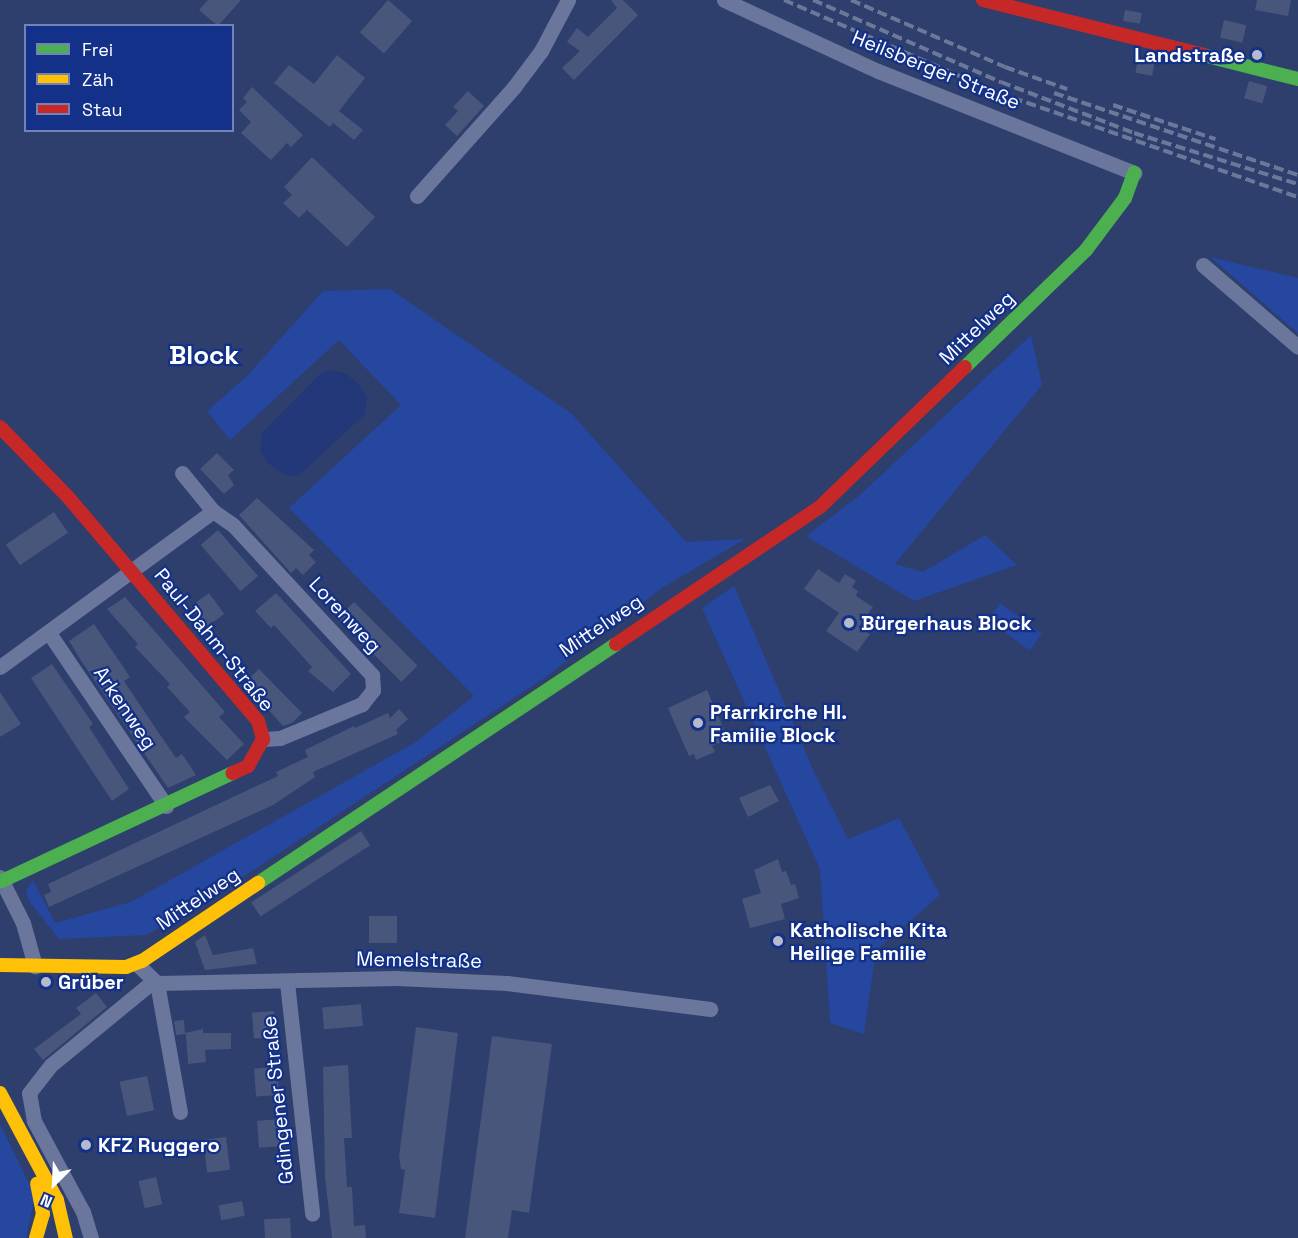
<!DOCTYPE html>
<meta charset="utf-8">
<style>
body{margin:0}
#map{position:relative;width:1298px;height:1238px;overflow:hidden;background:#2e3e6d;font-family:"Space Grotesk",sans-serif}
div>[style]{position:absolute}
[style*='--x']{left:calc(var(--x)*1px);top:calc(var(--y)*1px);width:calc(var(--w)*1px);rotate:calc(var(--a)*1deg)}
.green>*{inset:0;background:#26479f;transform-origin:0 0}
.water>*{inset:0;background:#223878}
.building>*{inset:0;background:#48567c;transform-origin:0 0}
.street>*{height:15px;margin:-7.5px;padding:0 7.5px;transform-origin:7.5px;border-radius:7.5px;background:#6a769b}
.fast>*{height:14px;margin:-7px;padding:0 7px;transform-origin:7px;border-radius:7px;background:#4caf50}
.slow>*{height:14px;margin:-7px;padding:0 7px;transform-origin:7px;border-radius:7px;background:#ffc107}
.jam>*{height:14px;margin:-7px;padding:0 7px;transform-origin:7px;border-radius:7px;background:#c62828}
.rail>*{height:4px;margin-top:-2px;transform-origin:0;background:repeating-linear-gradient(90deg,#6c789a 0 10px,transparent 0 14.5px)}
.dots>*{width:16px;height:16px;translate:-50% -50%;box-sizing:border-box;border:3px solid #133188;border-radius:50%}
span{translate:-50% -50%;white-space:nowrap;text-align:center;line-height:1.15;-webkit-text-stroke:4.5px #133188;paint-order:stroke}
.poi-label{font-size:20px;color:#fff;font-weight:700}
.right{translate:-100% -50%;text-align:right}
.left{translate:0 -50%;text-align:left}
.street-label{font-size:20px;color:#fff}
.district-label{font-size:26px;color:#fff;font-weight:700}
.legend{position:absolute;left:24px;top:24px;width:210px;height:108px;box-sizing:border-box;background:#133188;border:2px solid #7183b8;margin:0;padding:8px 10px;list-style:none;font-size:18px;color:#fff}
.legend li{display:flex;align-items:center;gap:12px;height:30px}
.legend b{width:30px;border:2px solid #7183b8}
.north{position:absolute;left:24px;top:1154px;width:60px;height:60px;-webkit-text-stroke:4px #133188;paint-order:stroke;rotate:204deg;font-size:16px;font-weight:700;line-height:24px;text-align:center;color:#fff}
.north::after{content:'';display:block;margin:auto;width:21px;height:27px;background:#fff;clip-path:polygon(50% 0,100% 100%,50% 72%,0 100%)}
</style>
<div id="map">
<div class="green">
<div style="clip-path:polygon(1210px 257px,1298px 278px,1298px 333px)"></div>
<div style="clip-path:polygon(390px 289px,572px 414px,686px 542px,745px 539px,662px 588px,543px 679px,225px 889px,147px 935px,59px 939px,29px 901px,26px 891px,33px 880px,55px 923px,131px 902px,414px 743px,474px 696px,289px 508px,401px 405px,339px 340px,230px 440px,207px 411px,247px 376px,323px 291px)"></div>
<div style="clip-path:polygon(1031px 335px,1042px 385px,895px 564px,923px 572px,985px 535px,1017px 565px,914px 601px,806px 536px,859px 496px)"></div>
<div style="clip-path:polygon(734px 586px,814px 772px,848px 839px,899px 818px,940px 895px,876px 950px,864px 1034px,830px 1023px,820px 869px,702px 608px)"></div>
<div style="left:1000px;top:603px;width:52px;height:21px;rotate:36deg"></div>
<div style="clip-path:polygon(0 1124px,35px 1196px,26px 1238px,0 1238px)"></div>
</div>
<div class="water">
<div style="clip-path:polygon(331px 370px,344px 373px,358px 383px,367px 398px,365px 414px,298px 476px,285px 475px,268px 463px,260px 451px,262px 433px,321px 373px)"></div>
</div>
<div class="building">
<div style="clip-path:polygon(208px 0,241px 0,218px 26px,199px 10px)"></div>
<div style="left:388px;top:0;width:32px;height:43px;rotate:41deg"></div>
<div style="clip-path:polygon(611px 0,623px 0,638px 15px,574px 80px,562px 68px,580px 51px,567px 42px,577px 28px,588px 37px,617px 8px)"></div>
<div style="clip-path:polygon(1257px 0,1291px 0,1288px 16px,1255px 10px)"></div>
<div style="left:1125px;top:10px;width:17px;height:11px;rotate:10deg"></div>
<div style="left:1224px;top:20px;width:23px;height:18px;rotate:13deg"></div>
<div style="clip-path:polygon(337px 55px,365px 78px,339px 111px,363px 130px,354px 140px,333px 123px,330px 127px,274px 83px,289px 65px,314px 84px)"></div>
<div style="left:1138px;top:58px;width:17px;height:15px;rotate:10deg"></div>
<div style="left:1249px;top:81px;width:19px;height:18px;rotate:16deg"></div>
<div style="clip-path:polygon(252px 87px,303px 135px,291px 147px,287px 143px,271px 160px,241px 133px,251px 122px,239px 110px,247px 102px,243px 98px)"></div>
<div style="clip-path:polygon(468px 91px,484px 106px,457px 136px,445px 125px,458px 111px,453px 107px)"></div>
<div style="clip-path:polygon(312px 157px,375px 217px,347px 247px,307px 210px,299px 218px,283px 203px,292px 195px,284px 187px)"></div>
<div style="clip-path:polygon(217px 453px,234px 470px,228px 475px,234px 485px,224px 494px,200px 469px)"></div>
<div style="clip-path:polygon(257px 498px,314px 550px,309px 555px,316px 562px,303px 575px,296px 568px,291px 573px,239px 515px)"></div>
<div style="left:54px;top:512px;width:25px;height:58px;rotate:56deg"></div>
<div style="left:218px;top:530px;width:61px;height:23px;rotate:49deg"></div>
<div style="clip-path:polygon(818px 569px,839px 583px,845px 574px,856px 581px,852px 587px,858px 591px,856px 596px,873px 607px,859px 627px,870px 634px,857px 652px,826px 631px,839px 613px,804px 589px)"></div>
<div style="left:209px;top:593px;width:26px;height:22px;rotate:54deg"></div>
<div style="clip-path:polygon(276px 593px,351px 674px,333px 692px,308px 671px,312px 667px,274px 625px,271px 628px,255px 611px)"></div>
<div style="clip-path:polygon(125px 597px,225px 712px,219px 717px,244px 744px,227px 760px,184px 717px,190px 712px,167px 687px,170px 684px,135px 647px,138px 644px,107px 609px)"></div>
<div style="left:354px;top:602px;width:90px;height:23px;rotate:45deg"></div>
<div style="clip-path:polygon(94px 624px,130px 677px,124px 681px,146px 714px,176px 758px,182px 754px,196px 775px,168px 788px,82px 662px,69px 641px)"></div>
<div style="clip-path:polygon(52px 664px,93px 724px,89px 727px,129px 789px,112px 801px,31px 678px)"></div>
<div style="clip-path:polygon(259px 669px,302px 713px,292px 723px,283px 726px,244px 683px)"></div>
<div style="clip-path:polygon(707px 690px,728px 739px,712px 746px,715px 752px,696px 760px,694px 754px,689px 756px,668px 708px)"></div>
<div style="clip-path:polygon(0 692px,21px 724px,0 737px)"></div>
<div style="clip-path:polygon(399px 709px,408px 719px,396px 730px,398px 734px,313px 772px,315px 777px,273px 805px,49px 907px,44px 895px,51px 892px,48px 884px,278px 776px,276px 772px,308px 757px,305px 750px,354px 726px,355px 728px,388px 713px,390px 718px)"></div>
<div style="clip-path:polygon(770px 785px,779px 801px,748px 817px,739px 798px)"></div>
<div style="left:361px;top:831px;width:17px;height:131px;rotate:57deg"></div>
<div style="clip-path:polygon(778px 859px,782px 872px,786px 871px,791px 885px,795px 884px,799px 898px,781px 904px,785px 919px,750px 928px,742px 899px,761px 893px,754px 870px)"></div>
<div style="left:369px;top:916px;width:28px;height:27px"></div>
<div style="clip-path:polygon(205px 935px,213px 955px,253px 948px,257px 964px,205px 970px,195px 942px)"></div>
<div style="clip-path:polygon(96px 993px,107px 1007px,43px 1060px,34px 1049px,81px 1014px,76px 1008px)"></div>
<div style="left:361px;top:1004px;width:22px;height:39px;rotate:85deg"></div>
<div style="left:274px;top:1011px;width:26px;height:22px;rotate:86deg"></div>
<div style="clip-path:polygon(184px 1020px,185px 1033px,203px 1029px,203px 1033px,231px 1033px,231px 1049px,205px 1050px,206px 1062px,188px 1064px,186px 1034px,176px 1035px,174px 1021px)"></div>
<div style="clip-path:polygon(416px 1027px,458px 1033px,435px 1218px,399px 1213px,405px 1170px,401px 1169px,399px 1156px)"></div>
<div style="clip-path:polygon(492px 1036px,552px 1044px,529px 1213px,512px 1210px,508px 1238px,465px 1238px)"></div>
<div style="clip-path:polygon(348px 1065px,352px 1138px,344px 1138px,347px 1187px,352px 1187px,354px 1226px,365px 1225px,366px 1238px,332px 1238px,325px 1177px,323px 1067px)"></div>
<div style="left:277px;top:1067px;width:28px;height:23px;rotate:86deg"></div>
<div style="left:147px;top:1076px;width:35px;height:28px;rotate:78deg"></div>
<div style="left:282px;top:1119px;width:27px;height:25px;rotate:86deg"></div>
<div style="left:226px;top:1137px;width:33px;height:23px;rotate:83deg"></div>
<div style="left:156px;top:1177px;width:28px;height:18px;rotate:77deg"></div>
<div style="left:242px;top:1201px;width:15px;height:24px;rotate:79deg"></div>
<div style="left:290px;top:1218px;width:20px;height:26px;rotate:87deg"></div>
</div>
<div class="street">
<div style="--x:724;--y:0;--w:170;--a:24.8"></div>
<div style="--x:878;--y:71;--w:276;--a:21.7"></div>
<div style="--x:417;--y:196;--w:146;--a:-48.3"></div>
<div style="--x:514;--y:87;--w:45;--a:-53.1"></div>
<div style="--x:541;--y:51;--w:58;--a:-62.1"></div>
<div style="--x:1203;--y:265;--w:125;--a:40.8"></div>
<div style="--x:182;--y:473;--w:49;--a:50.8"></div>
<div style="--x:213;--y:511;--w:24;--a:35"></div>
<div style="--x:233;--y:525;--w:205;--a:47.2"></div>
<div style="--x:372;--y:675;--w:15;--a:86"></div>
<div style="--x:373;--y:690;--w:18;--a:128"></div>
<div style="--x:362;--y:704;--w:89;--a:157.5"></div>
<div style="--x:280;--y:738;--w:17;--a:177"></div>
<div style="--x:49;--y:633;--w:209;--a:55.9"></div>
<div style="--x:0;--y:667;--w:264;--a:-36.2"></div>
<div style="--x:0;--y:877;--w:51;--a:63.4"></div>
<div style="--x:23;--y:923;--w:45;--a:74.4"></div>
<div style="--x:136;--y:963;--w:29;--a:44"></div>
<div style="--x:157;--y:983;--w:239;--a:-1.2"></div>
<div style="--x:396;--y:978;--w:111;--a:2.6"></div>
<div style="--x:507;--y:983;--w:205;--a:7.3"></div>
<div style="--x:287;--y:982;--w:233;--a:83.8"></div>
<div style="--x:157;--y:983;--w:131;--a:79.9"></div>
<div style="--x:91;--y:1238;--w:27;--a:-107"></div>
<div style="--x:83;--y:1212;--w:103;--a:-118.3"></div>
<div style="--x:34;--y:1121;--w:28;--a:-100"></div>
<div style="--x:29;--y:1093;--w:36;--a:-52"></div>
<div style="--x:51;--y:1065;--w:131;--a:-39.4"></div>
</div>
<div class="fast">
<div style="--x:1203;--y:55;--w:98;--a:14.2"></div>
<div style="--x:965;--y:367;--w:168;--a:-44"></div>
<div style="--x:1086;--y:250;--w:65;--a:-53.1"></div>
<div style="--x:1125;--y:198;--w:27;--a:-70"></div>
<div style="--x:2;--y:881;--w:255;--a:-25.1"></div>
<div style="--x:258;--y:883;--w:430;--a:-33.7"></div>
</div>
<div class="slow">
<div style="--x:0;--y:965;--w:126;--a:0.9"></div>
<div style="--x:126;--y:967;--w:17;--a:-21"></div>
<div style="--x:142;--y:961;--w:140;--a:-33.9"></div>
<div style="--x:0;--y:1093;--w:121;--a:62"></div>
<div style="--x:57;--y:1200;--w:39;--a:77"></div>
<div style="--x:36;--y:1238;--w:25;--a:-74"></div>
<div style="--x:43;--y:1214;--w:31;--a:-101"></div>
</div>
<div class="jam">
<div style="--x:983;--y:0;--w:227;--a:14"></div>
<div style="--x:0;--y:427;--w:98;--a:45.8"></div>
<div style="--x:68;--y:497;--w:294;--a:49.7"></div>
<div style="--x:258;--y:721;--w:19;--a:74"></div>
<div style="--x:263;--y:739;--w:31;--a:119"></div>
<div style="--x:248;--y:766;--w:17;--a:155"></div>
<div style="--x:616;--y:644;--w:247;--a:-33.9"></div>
<div style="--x:821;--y:506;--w:200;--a:-44"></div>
</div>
<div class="rail">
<div style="--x:784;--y:0;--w:234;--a:23.4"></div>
<div style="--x:999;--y:93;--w:317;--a:19.2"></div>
<div style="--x:813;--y:0;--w:205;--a:23.6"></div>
<div style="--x:1001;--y:82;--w:142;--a:21"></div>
<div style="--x:1134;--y:133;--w:172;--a:17.3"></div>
<div style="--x:851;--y:0;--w:168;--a:23.5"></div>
<div style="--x:1005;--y:67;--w:66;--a:19.5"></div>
<div style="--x:1054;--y:93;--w:257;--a:18.6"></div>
<div style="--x:1113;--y:105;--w:108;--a:18.4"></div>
</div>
<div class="dots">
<div style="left:1257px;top:55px;background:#b6bbcc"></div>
<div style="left:849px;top:623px;background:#b6bbcc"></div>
<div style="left:698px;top:723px;background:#b6bbcc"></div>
<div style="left:778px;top:941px;background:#b6bbcc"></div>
<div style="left:46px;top:982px;background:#b6bbcc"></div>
<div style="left:86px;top:1145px;background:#b6bbcc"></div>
</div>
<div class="poi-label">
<span class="right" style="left:1245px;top:55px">Landstraße</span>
<span class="left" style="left:861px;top:623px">Bürgerhaus Block</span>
<span class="left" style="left:710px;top:724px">Pfarrkirche Hl.<br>Familie Block</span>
<span class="left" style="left:790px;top:942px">Katholische Kita<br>Heilige Familie</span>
<span class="left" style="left:58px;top:982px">Grüber</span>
<span class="left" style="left:98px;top:1145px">KFZ Ruggero</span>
</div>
<div class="street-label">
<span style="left:936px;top:70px;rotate:22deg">Heilsberger Straße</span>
<span style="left:977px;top:328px;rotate:-44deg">Mittelweg</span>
<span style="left:345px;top:615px;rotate:47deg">Lorenweg</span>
<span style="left:601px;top:626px;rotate:-34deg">Mittelweg</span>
<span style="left:214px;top:640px;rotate:51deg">Paul-Dahm-Straße</span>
<span style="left:125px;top:708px;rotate:56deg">Arkenweg</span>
<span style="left:198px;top:899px;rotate:-34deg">Mittelweg</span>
<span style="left:419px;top:960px;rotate:1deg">Memelstraße</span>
<span style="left:278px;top:1100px;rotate:-96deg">Gdingener Straße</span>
</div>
<div class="district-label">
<span style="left:204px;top:356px">Block</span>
</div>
<ul class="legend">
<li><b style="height:8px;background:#4caf50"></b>Frei</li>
<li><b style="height:8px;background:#ffc107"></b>Zäh</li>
<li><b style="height:8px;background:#c62828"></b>Stau</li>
</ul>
<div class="north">N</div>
</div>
